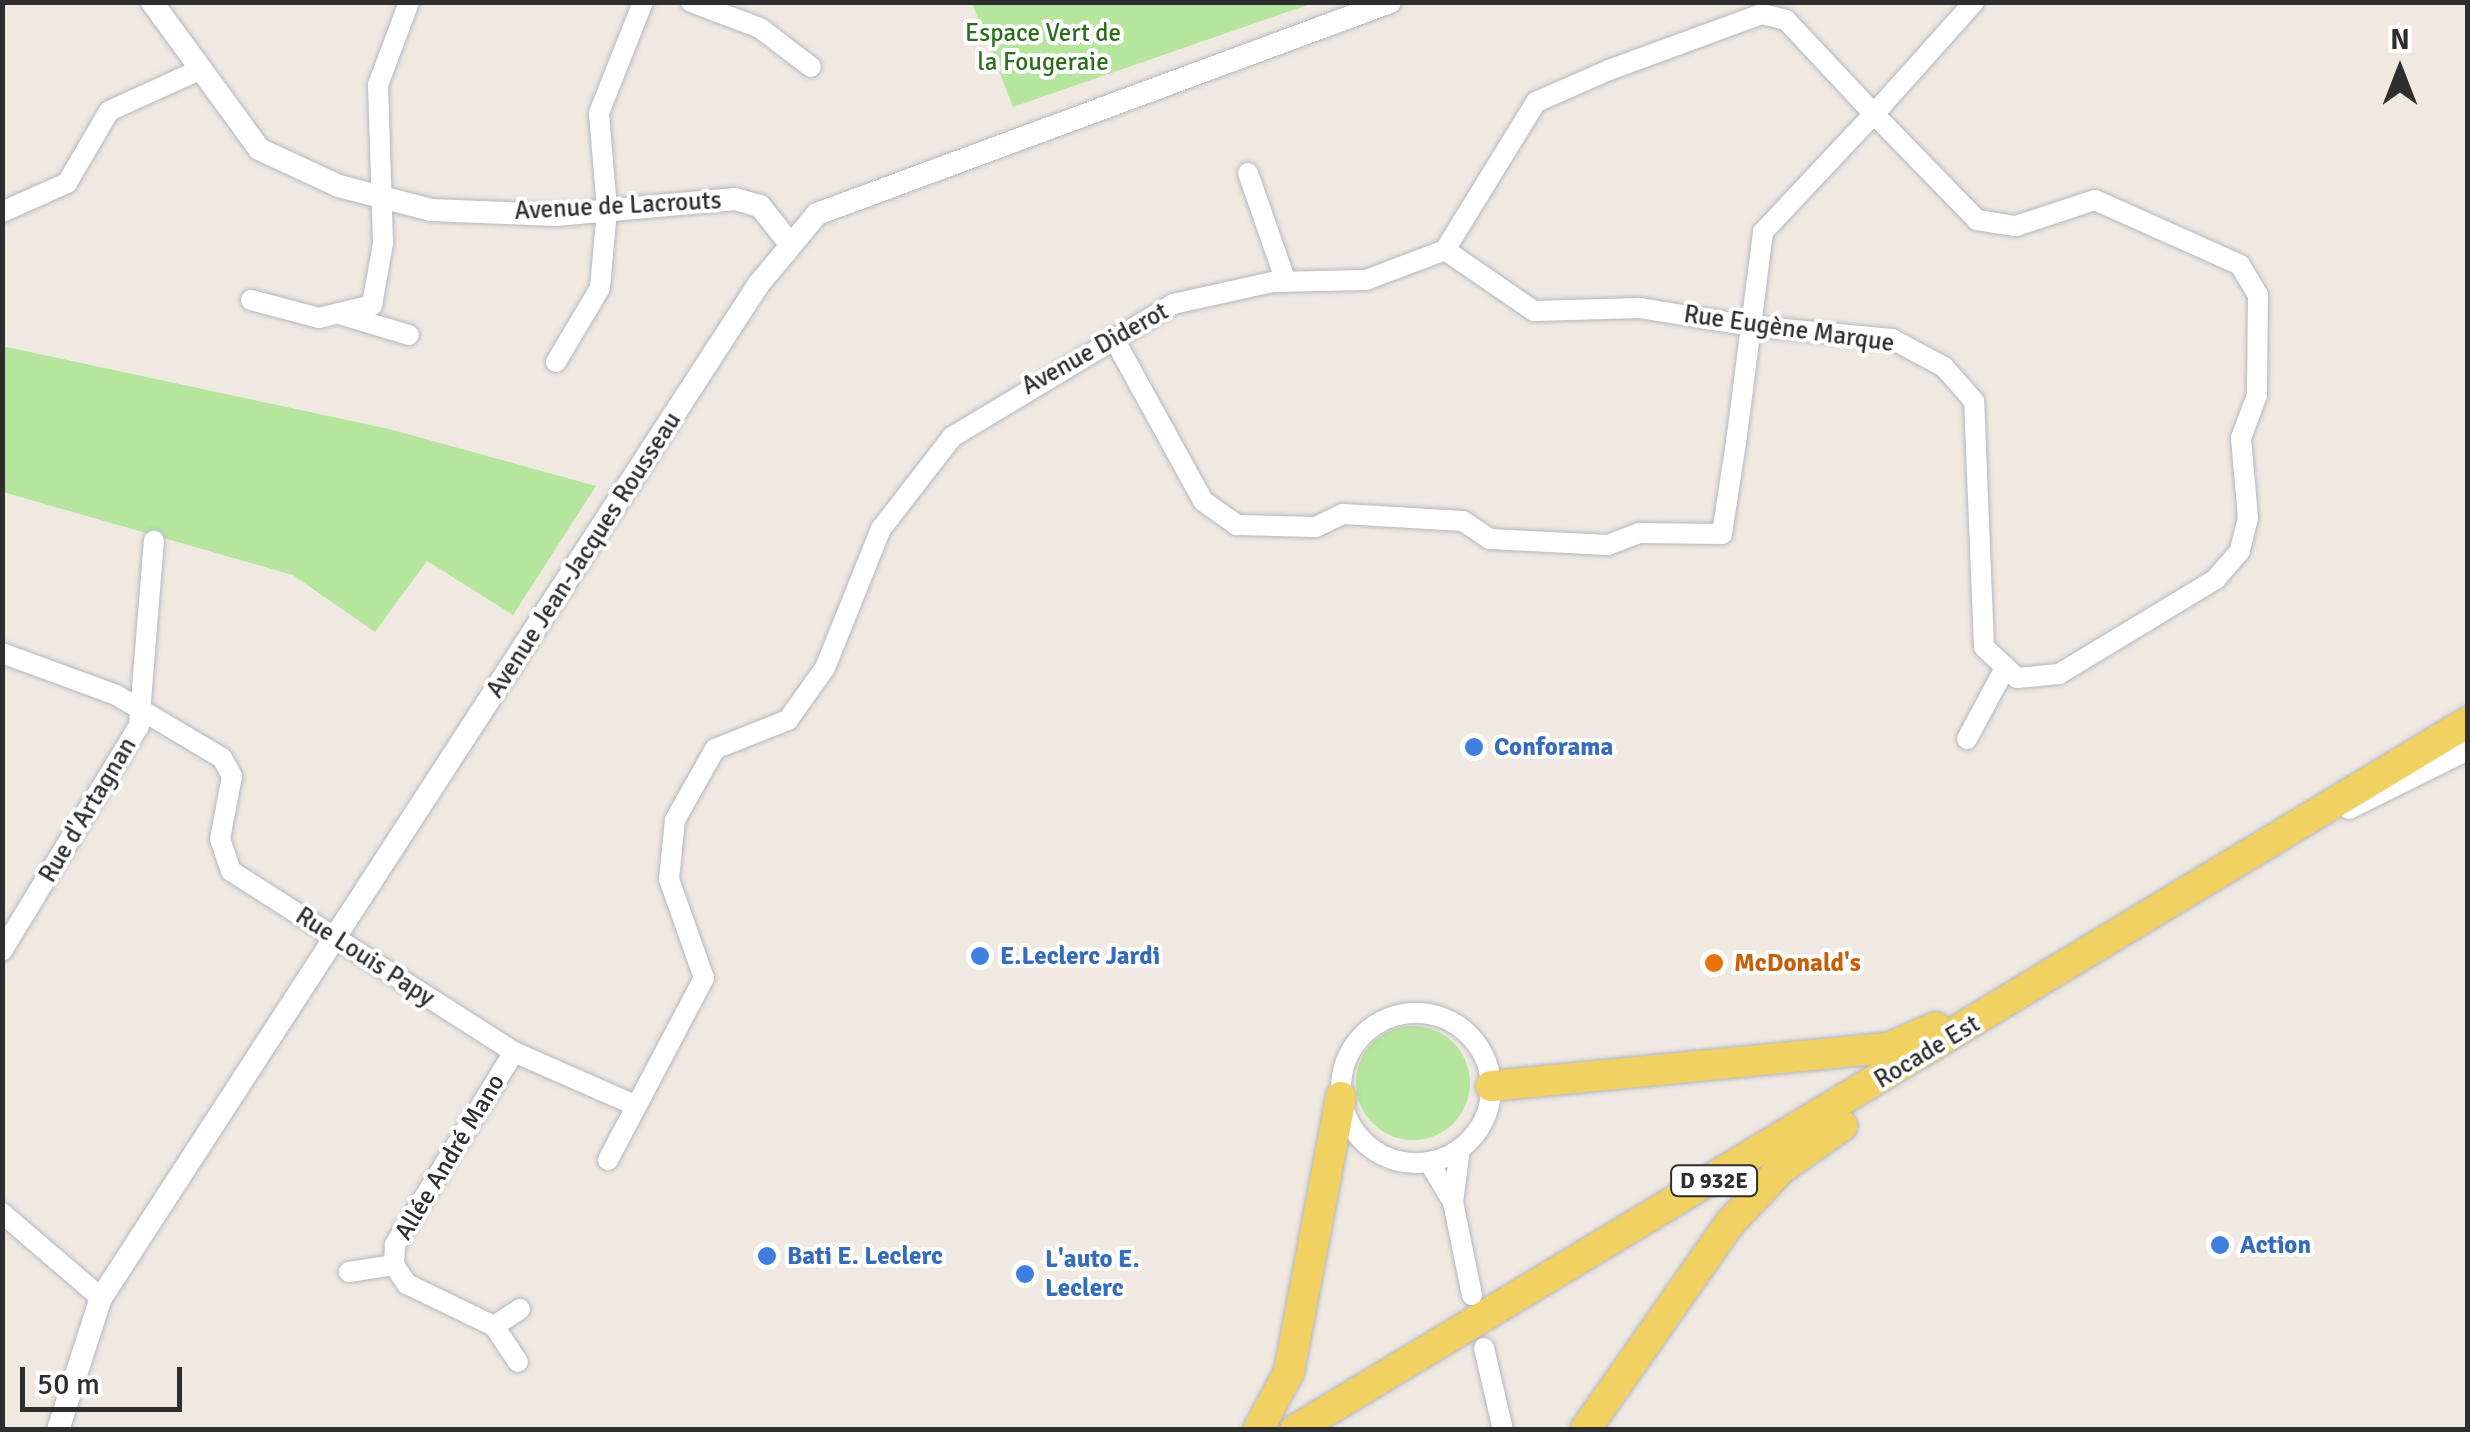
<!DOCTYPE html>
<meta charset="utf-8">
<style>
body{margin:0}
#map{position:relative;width:2470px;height:1432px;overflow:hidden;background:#efe9e1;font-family:Signika,sans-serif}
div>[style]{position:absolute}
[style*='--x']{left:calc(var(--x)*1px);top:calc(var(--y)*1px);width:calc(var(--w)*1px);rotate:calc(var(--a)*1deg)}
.green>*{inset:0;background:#b6e59e}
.round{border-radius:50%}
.roads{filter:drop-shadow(0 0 2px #b4b7c1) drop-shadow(0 0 2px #b4b7c1)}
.minor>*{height:20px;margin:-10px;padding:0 10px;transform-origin:10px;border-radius:10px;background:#fff}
.minor>.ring{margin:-10px;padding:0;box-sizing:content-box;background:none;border:20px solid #fff;border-radius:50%}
.tertiary>*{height:22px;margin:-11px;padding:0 11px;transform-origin:11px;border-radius:11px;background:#fff}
.primary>*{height:30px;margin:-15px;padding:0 15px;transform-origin:15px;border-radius:15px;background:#f2d163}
.dots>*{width:28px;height:28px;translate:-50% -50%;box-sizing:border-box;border:5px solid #fff;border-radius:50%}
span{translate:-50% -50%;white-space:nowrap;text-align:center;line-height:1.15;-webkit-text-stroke:8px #fff;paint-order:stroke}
.shield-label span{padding:2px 8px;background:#fff;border:2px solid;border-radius:8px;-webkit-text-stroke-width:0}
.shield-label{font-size:22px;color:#2e2e2e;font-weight:700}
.park-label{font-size:25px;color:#2c6e1b}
.street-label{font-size:25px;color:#2e2e2e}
.shop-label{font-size:25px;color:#366cbe;font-weight:700}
.left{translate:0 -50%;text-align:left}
.food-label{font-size:25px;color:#c56008;font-weight:700}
.frame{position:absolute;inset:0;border:5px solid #2e2e2e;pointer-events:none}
.north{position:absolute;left:2350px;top:20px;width:100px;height:100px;-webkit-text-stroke:8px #fff;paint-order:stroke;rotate:0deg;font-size:28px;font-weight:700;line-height:40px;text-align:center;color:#2e2e2e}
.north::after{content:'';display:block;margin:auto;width:35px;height:45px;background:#2e2e2e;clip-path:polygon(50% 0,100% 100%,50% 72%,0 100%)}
.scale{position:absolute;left:20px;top:1367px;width:162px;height:45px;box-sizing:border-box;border:5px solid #2e2e2e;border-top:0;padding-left:12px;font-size:30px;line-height:35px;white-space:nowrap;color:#2e2e2e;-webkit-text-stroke:8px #fff;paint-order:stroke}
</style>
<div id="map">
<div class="green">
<div style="clip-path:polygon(972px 3px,1313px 3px,1013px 107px)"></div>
<div style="clip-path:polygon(2px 346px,389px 429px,596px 486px,513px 615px,427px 561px,375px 632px,293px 575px,3px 492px)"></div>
<div class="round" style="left:1356px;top:1026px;width:114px;height:114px"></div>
</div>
<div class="roads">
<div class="minor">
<div style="--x:691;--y:2;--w:74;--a:20.6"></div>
<div style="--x:760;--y:28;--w:64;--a:37.4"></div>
<div style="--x:1248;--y:173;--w:115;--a:70.8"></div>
<div style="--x:2;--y:212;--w:71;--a:-24"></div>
<div style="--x:67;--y:183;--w:83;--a:-59.7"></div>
<div style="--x:109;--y:111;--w:97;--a:-24.4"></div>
<div style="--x:251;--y:300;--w:70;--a:14.8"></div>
<div style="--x:319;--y:318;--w:55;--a:-13.8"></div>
<div style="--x:372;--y:305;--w:63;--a:-79.9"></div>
<div style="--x:383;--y:243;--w:158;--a:-91.8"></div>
<div style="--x:378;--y:85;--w:89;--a:-69.5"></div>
<div style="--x:339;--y:314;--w:73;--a:16.7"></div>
<div style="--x:1113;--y:337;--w:187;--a:61.2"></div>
<div style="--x:1203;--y:501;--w:42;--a:35.2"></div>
<div style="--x:1237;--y:525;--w:79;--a:1.5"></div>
<div style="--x:1316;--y:527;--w:30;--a:-26"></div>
<div style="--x:1343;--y:514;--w:120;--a:3.3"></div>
<div style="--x:1463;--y:521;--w:32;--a:34"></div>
<div style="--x:1490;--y:539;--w:118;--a:2.9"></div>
<div style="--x:1608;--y:545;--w:33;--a:-21"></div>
<div style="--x:1639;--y:533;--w:83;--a:0.7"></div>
<div style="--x:1722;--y:534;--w:92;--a:-81.3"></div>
<div style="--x:1736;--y:443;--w:118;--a:-82.7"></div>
<div style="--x:1751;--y:326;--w:95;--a:-82.7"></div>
<div style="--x:1763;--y:232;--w:162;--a:-46.8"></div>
<div style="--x:1874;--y:114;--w:148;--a:45.8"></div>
<div style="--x:1977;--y:220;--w:39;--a:9"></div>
<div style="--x:2016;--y:226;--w:83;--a:-18.2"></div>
<div style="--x:2095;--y:200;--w:159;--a:24.1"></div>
<div style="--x:2240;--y:265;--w:35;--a:59"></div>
<div style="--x:2258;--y:295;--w:100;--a:90.6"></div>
<div style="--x:2257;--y:395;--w:46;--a:110.4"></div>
<div style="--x:2241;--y:438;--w:80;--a:85"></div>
<div style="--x:2248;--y:518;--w:34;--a:104"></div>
<div style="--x:2240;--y:551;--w:37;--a:131"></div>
<div style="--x:2216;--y:579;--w:184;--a:148.8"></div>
<div style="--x:2059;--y:674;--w:42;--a:174.6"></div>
<div style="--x:2017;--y:678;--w:45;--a:-136.8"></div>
<div style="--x:1984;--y:647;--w:246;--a:-92.3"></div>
<div style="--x:1974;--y:401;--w:45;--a:-131.4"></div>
<div style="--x:1944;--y:367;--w:59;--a:-151.7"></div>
<div style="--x:1892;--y:339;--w:142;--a:-174.7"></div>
<div style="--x:1751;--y:326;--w:112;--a:-170.8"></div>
<div style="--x:1640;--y:308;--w:106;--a:178.4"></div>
<div style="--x:1534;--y:311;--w:108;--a:-145.6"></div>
<div style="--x:556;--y:362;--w:86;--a:-59.3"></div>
<div style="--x:600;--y:288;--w:79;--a:-84.9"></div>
<div style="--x:607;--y:209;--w:96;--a:-94.8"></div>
<div style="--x:599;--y:113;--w:119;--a:-68.4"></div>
<div style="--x:2;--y:653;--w:121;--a:20.2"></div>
<div style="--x:116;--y:695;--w:123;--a:30.7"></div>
<div style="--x:222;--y:758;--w:21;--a:61"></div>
<div style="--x:232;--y:776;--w:64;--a:100.8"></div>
<div style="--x:220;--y:839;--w:34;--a:71"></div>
<div style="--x:231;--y:871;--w:336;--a:32.6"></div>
<div style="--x:514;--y:1052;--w:132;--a:23.7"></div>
<div style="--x:1967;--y:739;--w:76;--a:-61.8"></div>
<div style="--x:2;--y:951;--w:263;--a:-58.7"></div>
<div style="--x:139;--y:726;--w:186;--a:-85.4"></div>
<div class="ring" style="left:1341px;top:1013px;width:130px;height:130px"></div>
<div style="--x:514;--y:1052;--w:227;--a:121.7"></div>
<div style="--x:395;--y:1245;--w:20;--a:93"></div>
<div style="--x:394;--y:1265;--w:23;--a:56"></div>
<div style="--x:407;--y:1284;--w:97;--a:25.8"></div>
<div style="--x:494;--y:1326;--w:31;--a:-33"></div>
<div style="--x:608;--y:1160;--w:206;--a:-62.2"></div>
<div style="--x:704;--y:978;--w:105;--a:-109.5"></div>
<div style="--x:669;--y:879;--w:59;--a:-84.2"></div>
<div style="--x:675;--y:820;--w:81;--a:-60.6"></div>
<div style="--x:715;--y:749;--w:79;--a:-21.7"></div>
<div style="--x:788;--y:720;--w:64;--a:-54.6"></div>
<div style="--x:825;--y:668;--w:150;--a:-68.1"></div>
<div style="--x:881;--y:529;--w:116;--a:-52.3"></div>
<div style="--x:952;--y:437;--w:258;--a:-31"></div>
<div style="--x:1173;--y:304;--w:102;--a:-12.4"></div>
<div style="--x:1273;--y:282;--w:93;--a:-1.2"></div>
<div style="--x:1366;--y:280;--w:85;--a:-20.8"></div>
<div style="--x:1445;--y:250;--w:174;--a:-58.4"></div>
<div style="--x:1536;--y:102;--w:80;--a:-23.7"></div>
<div style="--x:1609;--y:70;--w:163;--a:-20.1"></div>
<div style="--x:1762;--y:14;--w:25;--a:14"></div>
<div style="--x:1786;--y:20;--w:129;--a:46.9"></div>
<div style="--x:1874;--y:114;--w:150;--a:-48.2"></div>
<div style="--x:1429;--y:1162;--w:47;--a:59"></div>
<div style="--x:1453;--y:1202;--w:95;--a:78.5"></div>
<div style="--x:1453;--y:1202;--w:53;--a:-82.5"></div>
<div style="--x:2;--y:1213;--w:130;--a:40.6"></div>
<div style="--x:349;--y:1272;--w:46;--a:-8.8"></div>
<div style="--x:494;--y:1326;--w:43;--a:56.3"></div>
<div style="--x:1484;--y:1348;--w:84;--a:77"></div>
</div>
<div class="tertiary">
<div style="--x:152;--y:2;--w:182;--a:53.9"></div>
<div style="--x:259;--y:149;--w:88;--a:24.8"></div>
<div style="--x:339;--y:186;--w:95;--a:14.6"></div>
<div style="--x:431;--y:210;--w:125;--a:2.3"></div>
<div style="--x:556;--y:215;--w:180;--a:-5.1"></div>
<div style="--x:735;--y:199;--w:26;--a:16"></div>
<div style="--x:760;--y:206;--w:48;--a:51.7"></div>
<div style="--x:2349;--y:808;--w:133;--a:-26.4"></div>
<div style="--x:58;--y:1430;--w:139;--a:-72"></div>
<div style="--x:101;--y:1298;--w:1207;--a:-57.03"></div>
<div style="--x:758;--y:285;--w:92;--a:-50.3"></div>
<div style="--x:817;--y:214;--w:611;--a:-20.3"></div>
</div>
<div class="primary">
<div style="--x:1491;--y:1086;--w:399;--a:-5.5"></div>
<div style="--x:1888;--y:1048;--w:52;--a:-23.6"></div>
<div style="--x:1258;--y:1430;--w:66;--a:-61.9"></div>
<div style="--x:1289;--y:1372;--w:280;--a:-79.3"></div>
<div style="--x:1295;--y:1430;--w:1370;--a:-31.11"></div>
<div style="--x:1585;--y:1430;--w:253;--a:-55"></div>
<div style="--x:1730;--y:1223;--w:74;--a:-46.6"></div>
<div style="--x:1781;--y:1169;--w:75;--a:-35.2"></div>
</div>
</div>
<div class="dots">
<div style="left:1474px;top:747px;background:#3f7fe0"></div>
<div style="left:980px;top:956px;background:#3f7fe0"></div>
<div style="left:1714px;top:963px;background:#e8710a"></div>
<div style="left:2220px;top:1245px;background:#3f7fe0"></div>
<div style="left:767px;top:1256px;background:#3f7fe0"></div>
<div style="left:1025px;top:1274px;background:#3f7fe0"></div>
</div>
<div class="shield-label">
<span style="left:1714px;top:1181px">D 932E</span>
</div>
<div class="park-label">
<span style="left:1043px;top:48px">Espace Vert de<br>la Fougeraie</span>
</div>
<div class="street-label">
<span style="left:618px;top:206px;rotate:-3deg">Avenue de Lacrouts</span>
<span style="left:1789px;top:329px;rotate:8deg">Rue Eugène Marque</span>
<span style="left:1095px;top:349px;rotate:-29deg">Avenue Diderot</span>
<span style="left:584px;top:555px;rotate:-57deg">Avenue Jean-Jacques Rousseau</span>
<span style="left:88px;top:810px;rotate:-59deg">Rue d'Artagnan</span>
<span style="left:365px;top:957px;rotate:33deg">Rue Louis Papy</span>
<span style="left:1927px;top:1052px;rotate:-31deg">Rocade Est</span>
<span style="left:450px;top:1157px;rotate:-59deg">Allée André Mano</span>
</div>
<div class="shop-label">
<span class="left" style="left:1494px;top:747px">Conforama</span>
<span class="left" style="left:1000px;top:956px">E.Leclerc Jardi</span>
<span class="left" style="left:2240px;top:1245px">Action</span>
<span class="left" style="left:787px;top:1256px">Bati E. Leclerc</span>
<span class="left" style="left:1045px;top:1274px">L'auto E.<br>Leclerc</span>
</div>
<div class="food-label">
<span class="left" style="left:1734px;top:963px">McDonald's</span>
</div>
<div class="frame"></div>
<div class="north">N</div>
<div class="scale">50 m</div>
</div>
